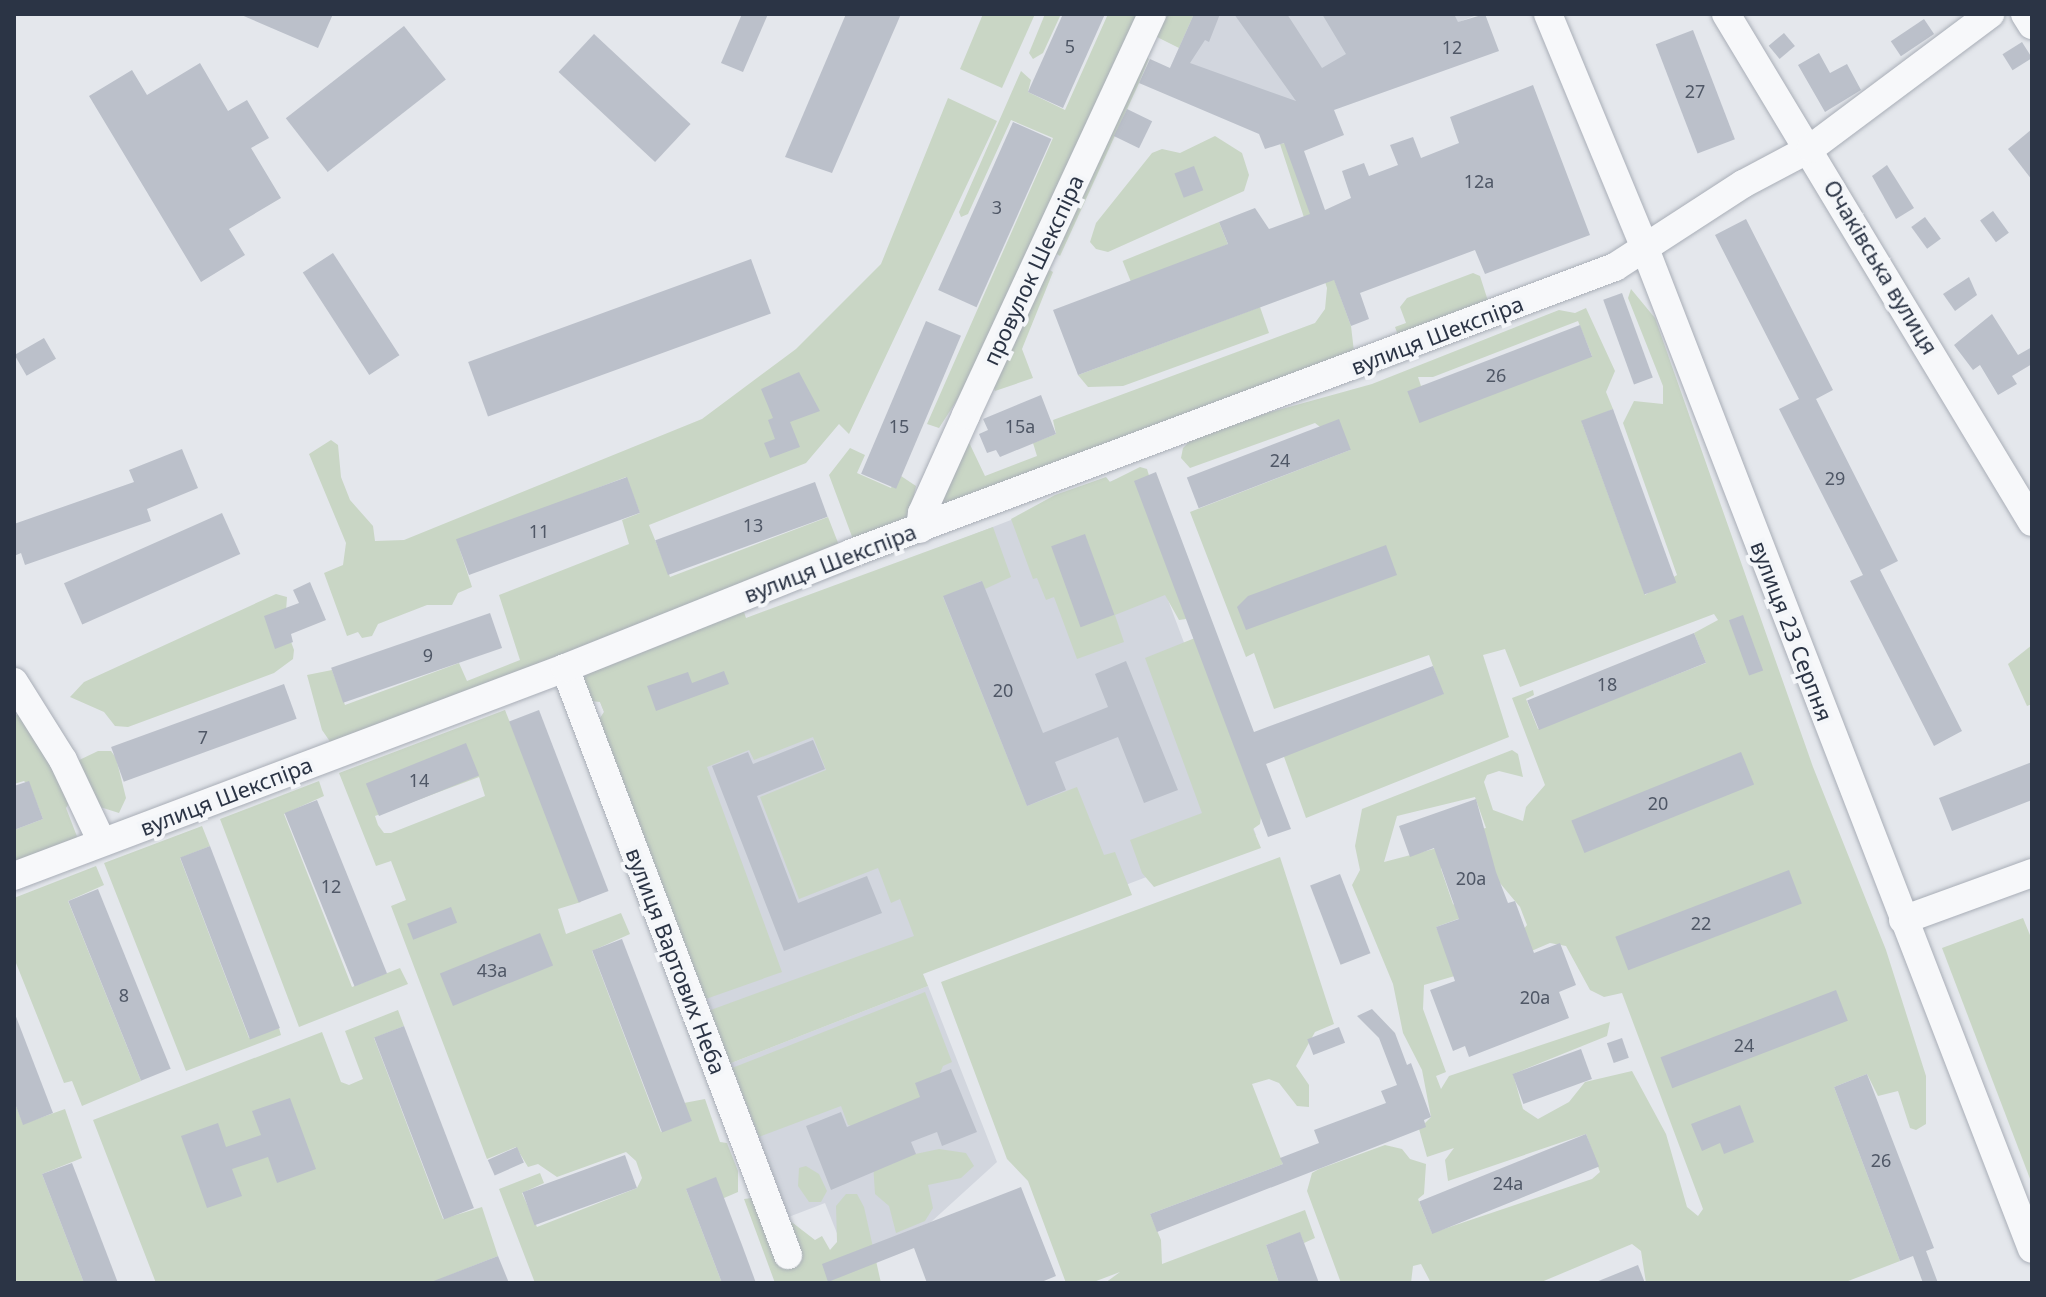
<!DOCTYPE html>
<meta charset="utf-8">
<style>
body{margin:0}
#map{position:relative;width:2046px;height:1297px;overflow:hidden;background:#e4e7ec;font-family:"Noto Sans",sans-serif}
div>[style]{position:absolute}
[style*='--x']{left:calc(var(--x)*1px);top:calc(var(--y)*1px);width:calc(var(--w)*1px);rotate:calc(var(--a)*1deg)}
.built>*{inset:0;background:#d2d6de}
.green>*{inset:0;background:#c9d6c5;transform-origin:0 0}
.building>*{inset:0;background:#bbc0ca;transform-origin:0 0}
.roads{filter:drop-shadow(0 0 2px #a9aeb7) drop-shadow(0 0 2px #a9aeb7)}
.minor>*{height:28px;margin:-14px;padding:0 14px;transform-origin:14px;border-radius:14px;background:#f7f8fa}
span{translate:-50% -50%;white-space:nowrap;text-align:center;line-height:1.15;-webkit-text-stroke:8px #f4f6f9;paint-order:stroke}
.number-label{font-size:18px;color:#4f5766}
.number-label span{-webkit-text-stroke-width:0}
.street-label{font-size:22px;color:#2b3445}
.frame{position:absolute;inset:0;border:16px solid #2b3445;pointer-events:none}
</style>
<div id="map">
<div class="built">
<div style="clip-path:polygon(1194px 14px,1479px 14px,1332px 73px,1334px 84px,1274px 110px,1170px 68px)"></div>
<div style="clip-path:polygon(1122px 477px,1256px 835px,716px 1042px,711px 1008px,703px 1000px,597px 723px,604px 712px,600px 702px,592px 701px,786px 607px)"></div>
<div style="clip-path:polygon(928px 986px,997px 1162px,931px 1222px,846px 1256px,825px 1203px,786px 1218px,726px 1065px)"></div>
</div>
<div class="green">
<div style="clip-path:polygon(983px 14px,1035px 14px,1002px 88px,960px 69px)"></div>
<div style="clip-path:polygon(1045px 14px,1061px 14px,1043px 53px,1033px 59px,1029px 53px)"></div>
<div style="clip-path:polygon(1108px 14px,1145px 14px,940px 442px,959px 397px,939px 428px,927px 424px,1053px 138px,1011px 120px,968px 214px,961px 217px,959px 212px,1021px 71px,1031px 80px,1028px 92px,1065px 110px)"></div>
<div style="clip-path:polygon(1160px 14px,1194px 14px,1179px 48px,1151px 34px)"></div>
<div style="clip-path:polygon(1143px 55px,1149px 59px,1139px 83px,1060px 256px,1054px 252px)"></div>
<div style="clip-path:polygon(948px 98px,997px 121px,849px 434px,839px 424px,806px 463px,649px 525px,670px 577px,828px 517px,842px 553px,331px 743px,322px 730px,307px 675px,332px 670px,345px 705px,459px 663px,467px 681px,520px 660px,499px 595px,629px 544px,622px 520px,640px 513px,626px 477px,462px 540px,458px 544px,472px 587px,458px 593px,452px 605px,427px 605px,378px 624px,372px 636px,362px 638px,358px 632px,347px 636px,324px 573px,343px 565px,346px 543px,309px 454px,331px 440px,338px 445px,341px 477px,350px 500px,373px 526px,375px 541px,404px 540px,702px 419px,796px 349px,881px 264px)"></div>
<div style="clip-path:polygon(1215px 136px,1242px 153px,1249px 175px,1244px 191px,1108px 252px,1096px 249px,1090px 242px,1096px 223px,1152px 153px,1162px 149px,1180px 153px)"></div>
<div style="clip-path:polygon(1285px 143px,1351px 326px,1355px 360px,938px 511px,964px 432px,985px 476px,1037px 456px,1033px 443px,1056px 434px,1053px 420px,1315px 323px,1325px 309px,1327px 288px,1280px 144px)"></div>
<div style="left:1219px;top:222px;width:24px;height:104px;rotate:68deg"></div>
<div style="clip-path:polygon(1048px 269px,1053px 272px,1022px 349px,1033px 378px,995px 391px,992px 383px)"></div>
<div style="clip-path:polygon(1473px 273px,1480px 276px,1488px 301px,1401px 343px,1395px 327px,1406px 323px,1400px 307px,1407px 298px)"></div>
<div style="clip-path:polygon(evenodd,1631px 289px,1655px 318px,1813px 767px,1886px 950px,1926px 1076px,1926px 1124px,1916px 1130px,1910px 1128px,1898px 1091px,1878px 1096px,1867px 1074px,1834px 1087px,1900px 1261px,1843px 1283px,1646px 1283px,1641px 1251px,1632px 1244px,1539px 1283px,1431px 1283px,1421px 1264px,1413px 1266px,1411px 1283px,1341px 1283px,1307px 1191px,1312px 1173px,1319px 1169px,1385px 1145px,1402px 1149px,1410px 1159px,1426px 1164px,1424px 1194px,1418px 1199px,1432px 1233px,1592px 1179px,1600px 1172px,1586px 1134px,1448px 1181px,1445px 1160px,1454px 1148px,1427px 1157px,1419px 1129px,1431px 1117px,1422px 1070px,1403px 1033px,1393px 984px,1352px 885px,1360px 870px,1355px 846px,1362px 809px,1512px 750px,1518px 754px,1523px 777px,1499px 771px,1487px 775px,1484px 782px,1493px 810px,1523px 821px,1526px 807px,1545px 785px,1512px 698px,1533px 690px,1534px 695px,1526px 699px,1538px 729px,1706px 663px,1694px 633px,1718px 620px,1714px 614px,1520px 687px,1505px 649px,1483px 655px,1509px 737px,1306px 818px,1283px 754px,1443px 694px,1429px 655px,1274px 709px,1254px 653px,1246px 657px,1190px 512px,1350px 450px,1315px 423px,1190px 468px,1181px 458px,1183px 448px,1191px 440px,1267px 413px,1372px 384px,1559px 310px,1575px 313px,1586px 308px,1615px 371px,1606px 392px,1613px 409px,1582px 423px,1645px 595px,1677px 575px,1623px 423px,1634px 401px,1663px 404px,1663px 386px,1628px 298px,1631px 289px,1578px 321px,1592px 356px,1421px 386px,1418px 377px,1433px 377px,1578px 321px,1631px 289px,1475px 797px,1486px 828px,1458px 833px,1520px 907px,1527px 925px,1513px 942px,1529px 952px,1550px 943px,1566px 946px,1590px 990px,1604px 997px,1622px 993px,1703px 1209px,1698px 1216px,1687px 1207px,1666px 1134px,1632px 1071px,1585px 1082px,1569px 1102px,1538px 1119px,1523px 1109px,1513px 1074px,1607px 1036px,1610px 1022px,1449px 1076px,1441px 1089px,1436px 1076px,1446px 1072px,1423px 1009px,1424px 985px,1458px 975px,1436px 927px,1469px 915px,1453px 904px,1441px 869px,1441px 847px,1384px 862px,1397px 816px,1475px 797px)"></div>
<div style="clip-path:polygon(1260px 307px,1269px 333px,1123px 386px,1088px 387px,1078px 375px)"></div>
<div style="clip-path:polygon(850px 448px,865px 455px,857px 473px,891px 488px,898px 474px,916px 486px,909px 519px,854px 542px,829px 475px)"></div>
<div style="clip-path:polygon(1140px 467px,1147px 469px,1193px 618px,1179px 620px,1165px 595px,1115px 615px,1124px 642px,1077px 659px,1054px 597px,1046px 600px,1037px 578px,1033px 579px,1011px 519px,1055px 495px,1106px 477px,1110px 482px)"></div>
<div style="clip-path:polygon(993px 527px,1011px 577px,985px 589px,981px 581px,943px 597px,1027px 806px,1077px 787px,1104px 855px,1115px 852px,1132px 895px,923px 974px,928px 986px,726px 1065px,708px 1011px,914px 936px,900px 899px,891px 903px,878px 868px,799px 899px,760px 797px,826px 770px,813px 737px,754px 760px,749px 750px,707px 767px,782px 972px,703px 1000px,597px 723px,604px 712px,600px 702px,592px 701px,581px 679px,596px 667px,734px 614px,744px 612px,746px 618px)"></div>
<div style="clip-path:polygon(276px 594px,287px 597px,285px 625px,294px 650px,293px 659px,274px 673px,128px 727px,115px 726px,104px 712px,70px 697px,84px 682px)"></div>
<div style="clip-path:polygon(1195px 638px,1263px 801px,1260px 824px,1253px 829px,1261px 848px,1154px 887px,1142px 873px,1130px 840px,1202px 813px,1145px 658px)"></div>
<div style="clip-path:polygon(2032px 645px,2032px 704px,2027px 706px,2008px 664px)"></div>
<div style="clip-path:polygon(evenodd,505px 710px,581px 902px,558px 909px,566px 934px,621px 913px,630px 934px,592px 951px,661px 1132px,691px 1121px,684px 1103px,705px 1099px,720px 1142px,727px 1143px,738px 1171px,738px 1192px,724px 1198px,686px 1189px,722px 1283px,535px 1283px,499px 1189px,540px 1173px,544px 1183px,522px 1193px,537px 1227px,637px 1188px,642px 1178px,636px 1161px,626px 1152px,557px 1177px,538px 1164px,528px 1167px,516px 1147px,487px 1159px,391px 906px,406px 900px,391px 861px,376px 866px,339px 773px,505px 710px,479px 777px,485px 796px,391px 833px,384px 833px,378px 825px,375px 816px,479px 777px)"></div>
<div style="clip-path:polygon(14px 715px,22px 715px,74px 795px,66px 808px,78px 839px,14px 873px,14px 830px,43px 819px,31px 788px,24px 781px,14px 784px)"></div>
<div style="clip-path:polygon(98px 751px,111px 751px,116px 758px,126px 798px,119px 813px,97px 806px,71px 764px)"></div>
<div style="clip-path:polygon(319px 781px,324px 796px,284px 814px,352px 987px,400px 968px,408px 984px,299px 1027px,220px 819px)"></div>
<div style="clip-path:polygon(202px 826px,210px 846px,180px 858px,249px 1038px,279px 1028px,281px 1035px,186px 1071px,104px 863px)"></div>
<div style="clip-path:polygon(1280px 857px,1334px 1024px,1315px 1032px,1296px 1066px,1309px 1085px,1309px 1107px,1297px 1106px,1279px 1083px,1269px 1079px,1252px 1084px,1283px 1164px,1150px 1214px,1161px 1240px,1162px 1264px,1305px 1210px,1315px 1238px,1304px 1243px,1300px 1233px,1266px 1245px,1279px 1283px,1105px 1283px,1120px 1272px,1091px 1283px,1066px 1283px,1028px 1181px,1007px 1159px,941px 982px)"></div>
<div style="clip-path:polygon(96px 866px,104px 885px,68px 901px,141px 1081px,82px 1106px,72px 1081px,64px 1083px,14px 958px,14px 898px)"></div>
<div style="clip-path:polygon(2023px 918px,2032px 940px,2032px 1184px,1942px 948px)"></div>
<div style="clip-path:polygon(925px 992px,952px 1062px,943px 1066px,930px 1096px,854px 1127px,848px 1125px,841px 1106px,759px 1137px,732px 1068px)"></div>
<div style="clip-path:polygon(398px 1010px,404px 1026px,374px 1038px,443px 1219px,482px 1207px,498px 1256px,445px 1277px,447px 1283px,156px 1283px,93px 1120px,322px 1032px,341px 1082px,349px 1085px,363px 1079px,345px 1031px)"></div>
<div style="clip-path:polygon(14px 1101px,23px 1124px,65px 1109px,82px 1158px,42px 1174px,84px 1283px,14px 1283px)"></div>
<div style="clip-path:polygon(939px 1149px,966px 1153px,974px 1166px,961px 1178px,928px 1185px,933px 1208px,925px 1221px,896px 1233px,889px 1206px,875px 1194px,873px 1163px)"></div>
<div style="clip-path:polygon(806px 1166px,819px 1174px,827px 1191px,821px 1202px,809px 1202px,798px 1186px,799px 1168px)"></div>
<div style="clip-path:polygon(846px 1194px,857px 1194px,864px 1207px,881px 1283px,775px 1283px,744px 1199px,759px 1197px,815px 1240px,822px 1236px,830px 1250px,837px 1242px,836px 1206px)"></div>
</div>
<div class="building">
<div style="clip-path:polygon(239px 14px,333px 14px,318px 48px)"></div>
<div style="clip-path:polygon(742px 14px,768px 14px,743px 72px,721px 63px)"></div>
<div style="clip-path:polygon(846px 14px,901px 14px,832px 173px,785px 157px)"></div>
<div style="clip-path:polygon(1063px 14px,1105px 14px,1063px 108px,1028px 92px)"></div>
<div style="clip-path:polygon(1194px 14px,1220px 14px,1209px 42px,1205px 40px,1190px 63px,1296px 101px,1234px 14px,1287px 14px,1322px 68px,1346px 54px,1322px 14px,1454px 14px,1458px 22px,1485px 14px,1499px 51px,1334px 110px,1344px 135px,1304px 151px,1325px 210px,1351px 198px,1342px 171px,1364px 163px,1369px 176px,1398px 165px,1390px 145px,1413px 137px,1421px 158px,1459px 143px,1450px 117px,1533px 85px,1590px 235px,1485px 274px,1475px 250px,1360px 293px,1369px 319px,1351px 326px,1334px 280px,1078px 375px,1053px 310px,1228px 244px,1219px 222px,1255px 208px,1269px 229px,1310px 214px,1284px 143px,1265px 149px,1259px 134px,1139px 83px,1150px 59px,1170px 68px)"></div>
<div style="left:1924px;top:19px;width:18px;height:40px;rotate:56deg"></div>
<div style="left:404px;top:26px;width:68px;height:150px;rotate:52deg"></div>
<div style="left:1693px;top:30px;width:117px;height:40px;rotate:69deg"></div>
<div style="left:1784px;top:33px;width:17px;height:20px;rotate:50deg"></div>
<div style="left:594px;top:34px;width:132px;height:52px;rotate:43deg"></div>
<div style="left:2022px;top:42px;width:19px;height:23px;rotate:58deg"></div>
<div style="clip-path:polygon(1819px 53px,1830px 73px,1847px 64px,1861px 90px,1825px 112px,1798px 65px)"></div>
<div style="clip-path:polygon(200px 63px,228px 111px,247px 100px,269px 138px,251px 148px,281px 198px,229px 229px,245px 255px,201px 282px,89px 96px,132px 70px,147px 95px)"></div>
<div style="left:1127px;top:109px;width:28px;height:30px;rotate:26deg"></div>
<div style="left:1013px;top:122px;width:42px;height:184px;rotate:24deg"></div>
<div style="clip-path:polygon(2032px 129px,2032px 180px,2008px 149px)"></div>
<div style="clip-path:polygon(1887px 165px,1914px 208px,1896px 219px,1872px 176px)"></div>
<div style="left:1194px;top:166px;width:26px;height:21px;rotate:69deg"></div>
<div style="left:1993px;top:211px;width:27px;height:16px;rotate:54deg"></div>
<div style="left:1925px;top:217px;width:27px;height:17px;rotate:54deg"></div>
<div style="clip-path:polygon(1746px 219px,1833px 390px,1816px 399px,1898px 561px,1880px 570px,1962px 731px,1934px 746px,1850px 581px,1863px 575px,1779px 409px,1799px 399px,1715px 235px)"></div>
<div style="left:333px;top:253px;width:122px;height:36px;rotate:57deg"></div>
<div style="left:751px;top:259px;width:58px;height:301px;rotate:70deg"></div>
<div style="clip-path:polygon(1969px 277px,1977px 295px,1955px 311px,1943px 294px)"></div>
<div style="left:1622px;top:293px;width:90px;height:20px;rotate:70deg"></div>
<div style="clip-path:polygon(1992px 314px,2018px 355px,2032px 347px,2032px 364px,2012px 376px,2017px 384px,1998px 395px,1980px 365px,1973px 370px,1954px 345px)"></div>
<div style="left:926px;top:321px;width:38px;height:166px;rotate:23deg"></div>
<div style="left:1580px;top:325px;width:34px;height:185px;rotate:69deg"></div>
<div style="left:44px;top:338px;width:24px;height:34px;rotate:60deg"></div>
<div style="clip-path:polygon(799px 372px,820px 411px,790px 422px,800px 447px,770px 458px,764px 443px,775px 439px,768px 420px,773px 418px,761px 389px)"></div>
<div style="clip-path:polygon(1041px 395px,1056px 434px,1000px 457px,996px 450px,987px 453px,979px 434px,988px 430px,983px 419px)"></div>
<div style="left:1613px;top:409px;width:185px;height:34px;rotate:70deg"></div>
<div style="left:1339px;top:419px;width:33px;height:163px;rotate:69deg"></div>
<div style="clip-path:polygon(182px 449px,198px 488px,147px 509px,151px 521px,25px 565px,21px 553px,14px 556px,14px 524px,134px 482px,129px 470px)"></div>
<div style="clip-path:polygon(1156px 472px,1254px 732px,1433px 666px,1444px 694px,1266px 764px,1291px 829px,1268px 837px,1134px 481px)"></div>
<div style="left:627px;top:477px;width:38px;height:182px;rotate:70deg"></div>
<div style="left:815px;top:482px;width:37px;height:170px;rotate:70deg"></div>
<div style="left:222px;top:513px;width:45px;height:173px;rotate:66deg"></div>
<div style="left:1085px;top:534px;width:86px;height:36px;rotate:70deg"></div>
<div style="clip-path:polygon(1386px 545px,1397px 575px,1246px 630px,1237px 607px,1248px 596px)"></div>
<div style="clip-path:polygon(982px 581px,1043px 733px,1108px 707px,1095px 674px,1126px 661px,1178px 790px,1144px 803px,1118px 737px,1055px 762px,1066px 790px,1027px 806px,943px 596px)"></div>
<div style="clip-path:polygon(310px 582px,326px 620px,291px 634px,293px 642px,275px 649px,264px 616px,299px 603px,293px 590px)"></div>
<div style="left:490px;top:613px;width:37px;height:168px;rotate:71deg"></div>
<div style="left:1743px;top:615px;width:59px;height:15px;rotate:70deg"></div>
<div style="left:1694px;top:633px;width:32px;height:180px;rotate:68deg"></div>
<div style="clip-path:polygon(724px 671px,729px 684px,656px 711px,647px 686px,688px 672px,692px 683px)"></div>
<div style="left:284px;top:684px;width:37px;height:184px;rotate:70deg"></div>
<div style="left:539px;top:710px;width:194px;height:32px;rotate:69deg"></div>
<div style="clip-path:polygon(813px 740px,825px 769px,757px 796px,798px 903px,867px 876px,882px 913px,784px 951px,712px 766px,748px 752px,753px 764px)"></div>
<div style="left:466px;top:743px;width:35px;height:108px;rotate:68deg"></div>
<div style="left:1741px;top:752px;width:35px;height:183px;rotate:68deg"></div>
<div style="clip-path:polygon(2032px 762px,2032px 800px,1952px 831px,1939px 798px)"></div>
<div style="clip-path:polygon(29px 781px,43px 819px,14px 830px,14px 786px)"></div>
<div style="clip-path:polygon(1476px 799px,1496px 872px,1508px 903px,1515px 901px,1534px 953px,1560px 943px,1576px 985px,1559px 992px,1569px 1018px,1469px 1057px,1465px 1046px,1453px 1051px,1430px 990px,1455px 981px,1436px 927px,1459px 919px,1434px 848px,1410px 857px,1399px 826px)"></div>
<div style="left:317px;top:800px;width:187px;height:35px;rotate:68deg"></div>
<div style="left:210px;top:846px;width:195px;height:32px;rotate:69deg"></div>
<div style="left:1789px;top:870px;width:36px;height:186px;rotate:69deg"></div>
<div style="left:1340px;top:874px;width:85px;height:32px;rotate:69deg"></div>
<div style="left:98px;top:889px;width:194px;height:32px;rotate:68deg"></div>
<div style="left:451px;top:907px;width:17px;height:47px;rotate:69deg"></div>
<div style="left:540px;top:933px;width:35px;height:108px;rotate:68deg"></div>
<div style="left:622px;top:939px;width:195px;height:32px;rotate:69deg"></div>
<div style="left:1836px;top:990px;width:33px;height:188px;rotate:69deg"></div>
<div style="clip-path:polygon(1372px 1009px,1395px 1033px,1407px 1065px,1411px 1063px,1431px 1117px,1424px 1120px,1426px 1127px,1157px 1232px,1150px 1214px,1283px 1164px,1280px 1158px,1319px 1143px,1314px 1130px,1386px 1103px,1381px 1091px,1397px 1085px,1379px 1038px,1357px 1016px)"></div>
<div style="clip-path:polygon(15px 1014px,53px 1113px,23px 1125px,14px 1101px)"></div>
<div style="left:404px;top:1026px;width:195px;height:32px;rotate:69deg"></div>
<div style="left:1339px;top:1027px;width:17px;height:34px;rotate:69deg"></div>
<div style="left:1622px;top:1038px;width:21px;height:16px;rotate:71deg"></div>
<div style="left:1581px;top:1049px;width:32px;height:73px;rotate:70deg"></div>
<div style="clip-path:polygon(951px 1069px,977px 1132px,942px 1146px,937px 1132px,911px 1142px,916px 1154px,831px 1190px,806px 1126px,841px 1112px,847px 1127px,920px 1097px,915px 1083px)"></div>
<div style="clip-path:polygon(1867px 1074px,1934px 1248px,1926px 1251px,1938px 1283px,1923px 1283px,1913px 1256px,1900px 1261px,1834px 1087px)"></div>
<div style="clip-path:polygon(290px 1098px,316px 1169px,277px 1183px,268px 1157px,232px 1169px,242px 1196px,207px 1208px,181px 1136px,218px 1123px,226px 1147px,261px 1135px,252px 1111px)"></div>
<div style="clip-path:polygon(1740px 1105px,1754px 1142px,1724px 1154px,1720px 1143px,1702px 1151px,1691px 1124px)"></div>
<div style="left:1586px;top:1134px;width:35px;height:180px;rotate:68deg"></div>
<div style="left:517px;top:1147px;width:17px;height:32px;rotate:66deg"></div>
<div style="left:625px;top:1155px;width:35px;height:109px;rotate:70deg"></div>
<div style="clip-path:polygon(72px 1163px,77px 1176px,118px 1283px,84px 1283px,42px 1174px)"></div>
<div style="clip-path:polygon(716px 1177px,742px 1245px,756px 1283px,722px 1283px,686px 1189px)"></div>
<div style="clip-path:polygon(1021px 1187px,1056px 1276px,1039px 1283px,927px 1283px,914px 1248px,828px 1282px,822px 1264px)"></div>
<div style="clip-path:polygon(1300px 1232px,1319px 1283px,1279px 1283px,1266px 1245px)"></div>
<div style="clip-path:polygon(498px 1256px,509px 1283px,431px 1283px,431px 1282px)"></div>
<div style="clip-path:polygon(1638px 1265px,1645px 1283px,1596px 1283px,1596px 1282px)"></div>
</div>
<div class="roads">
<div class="minor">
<div style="--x:1548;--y:14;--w:251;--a:67.5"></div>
<div style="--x:1644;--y:246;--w:1075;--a:68.85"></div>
<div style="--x:1726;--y:14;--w:593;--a:58.94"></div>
<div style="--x:2025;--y:14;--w:13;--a:58"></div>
<div style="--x:920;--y:529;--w:16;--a:-83"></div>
<div style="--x:922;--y:513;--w:107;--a:-65.8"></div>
<div style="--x:966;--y:415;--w:442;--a:-65.1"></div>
<div style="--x:565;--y:668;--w:628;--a:69.2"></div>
<div style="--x:14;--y:682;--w:92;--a:57.9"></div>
<div style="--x:63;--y:760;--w:91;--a:64.6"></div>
<div style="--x:14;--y:876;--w:589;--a:-20.68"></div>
<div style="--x:565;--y:668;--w:309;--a:-21.8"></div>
<div style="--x:852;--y:553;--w:815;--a:-20.55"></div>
<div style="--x:1615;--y:267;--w:153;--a:-33"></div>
<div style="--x:1743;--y:184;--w:77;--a:-27.9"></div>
<div style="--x:1811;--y:148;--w:224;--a:-36.8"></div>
<div style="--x:1903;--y:920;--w:137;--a:-20"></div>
</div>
</div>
<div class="number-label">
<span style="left:1070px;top:46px">5</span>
<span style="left:1452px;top:47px">12</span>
<span style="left:1695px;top:91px">27</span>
<span style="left:1479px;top:181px">12а</span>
<span style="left:997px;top:207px">3</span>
<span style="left:1496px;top:375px">26</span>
<span style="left:899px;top:426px">15</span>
<span style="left:1020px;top:426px">15а</span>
<span style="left:1280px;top:460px">24</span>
<span style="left:1835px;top:478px">29</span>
<span style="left:753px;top:525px">13</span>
<span style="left:539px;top:531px">11</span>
<span style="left:428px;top:655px">9</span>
<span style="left:1607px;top:684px">18</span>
<span style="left:1003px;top:690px">20</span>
<span style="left:203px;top:737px">7</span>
<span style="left:419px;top:780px">14</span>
<span style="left:1658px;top:803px">20</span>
<span style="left:1471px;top:878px">20а</span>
<span style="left:331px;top:886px">12</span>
<span style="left:1701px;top:923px">22</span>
<span style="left:492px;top:970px">43а</span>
<span style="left:124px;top:995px">8</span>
<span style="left:1535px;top:997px">20а</span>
<span style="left:1744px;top:1045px">24</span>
<span style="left:1881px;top:1160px">26</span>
<span style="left:1508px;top:1183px">24а</span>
</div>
<div class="street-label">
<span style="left:1881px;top:267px;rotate:59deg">Очаківська вулиця</span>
<span style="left:1033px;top:270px;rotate:-65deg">провулок Шекспіра</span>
<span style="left:1437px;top:335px;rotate:-21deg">вулиця Шекспіра</span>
<span style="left:830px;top:563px;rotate:-21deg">вулиця Шекспіра</span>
<span style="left:1792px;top:631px;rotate:69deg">вулиця 23 Серпня</span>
<span style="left:226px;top:796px;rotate:-21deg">вулиця Шекспіра</span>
<span style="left:676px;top:961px;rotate:69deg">вулиця Вартових Неба</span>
</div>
<div class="frame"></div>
</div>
